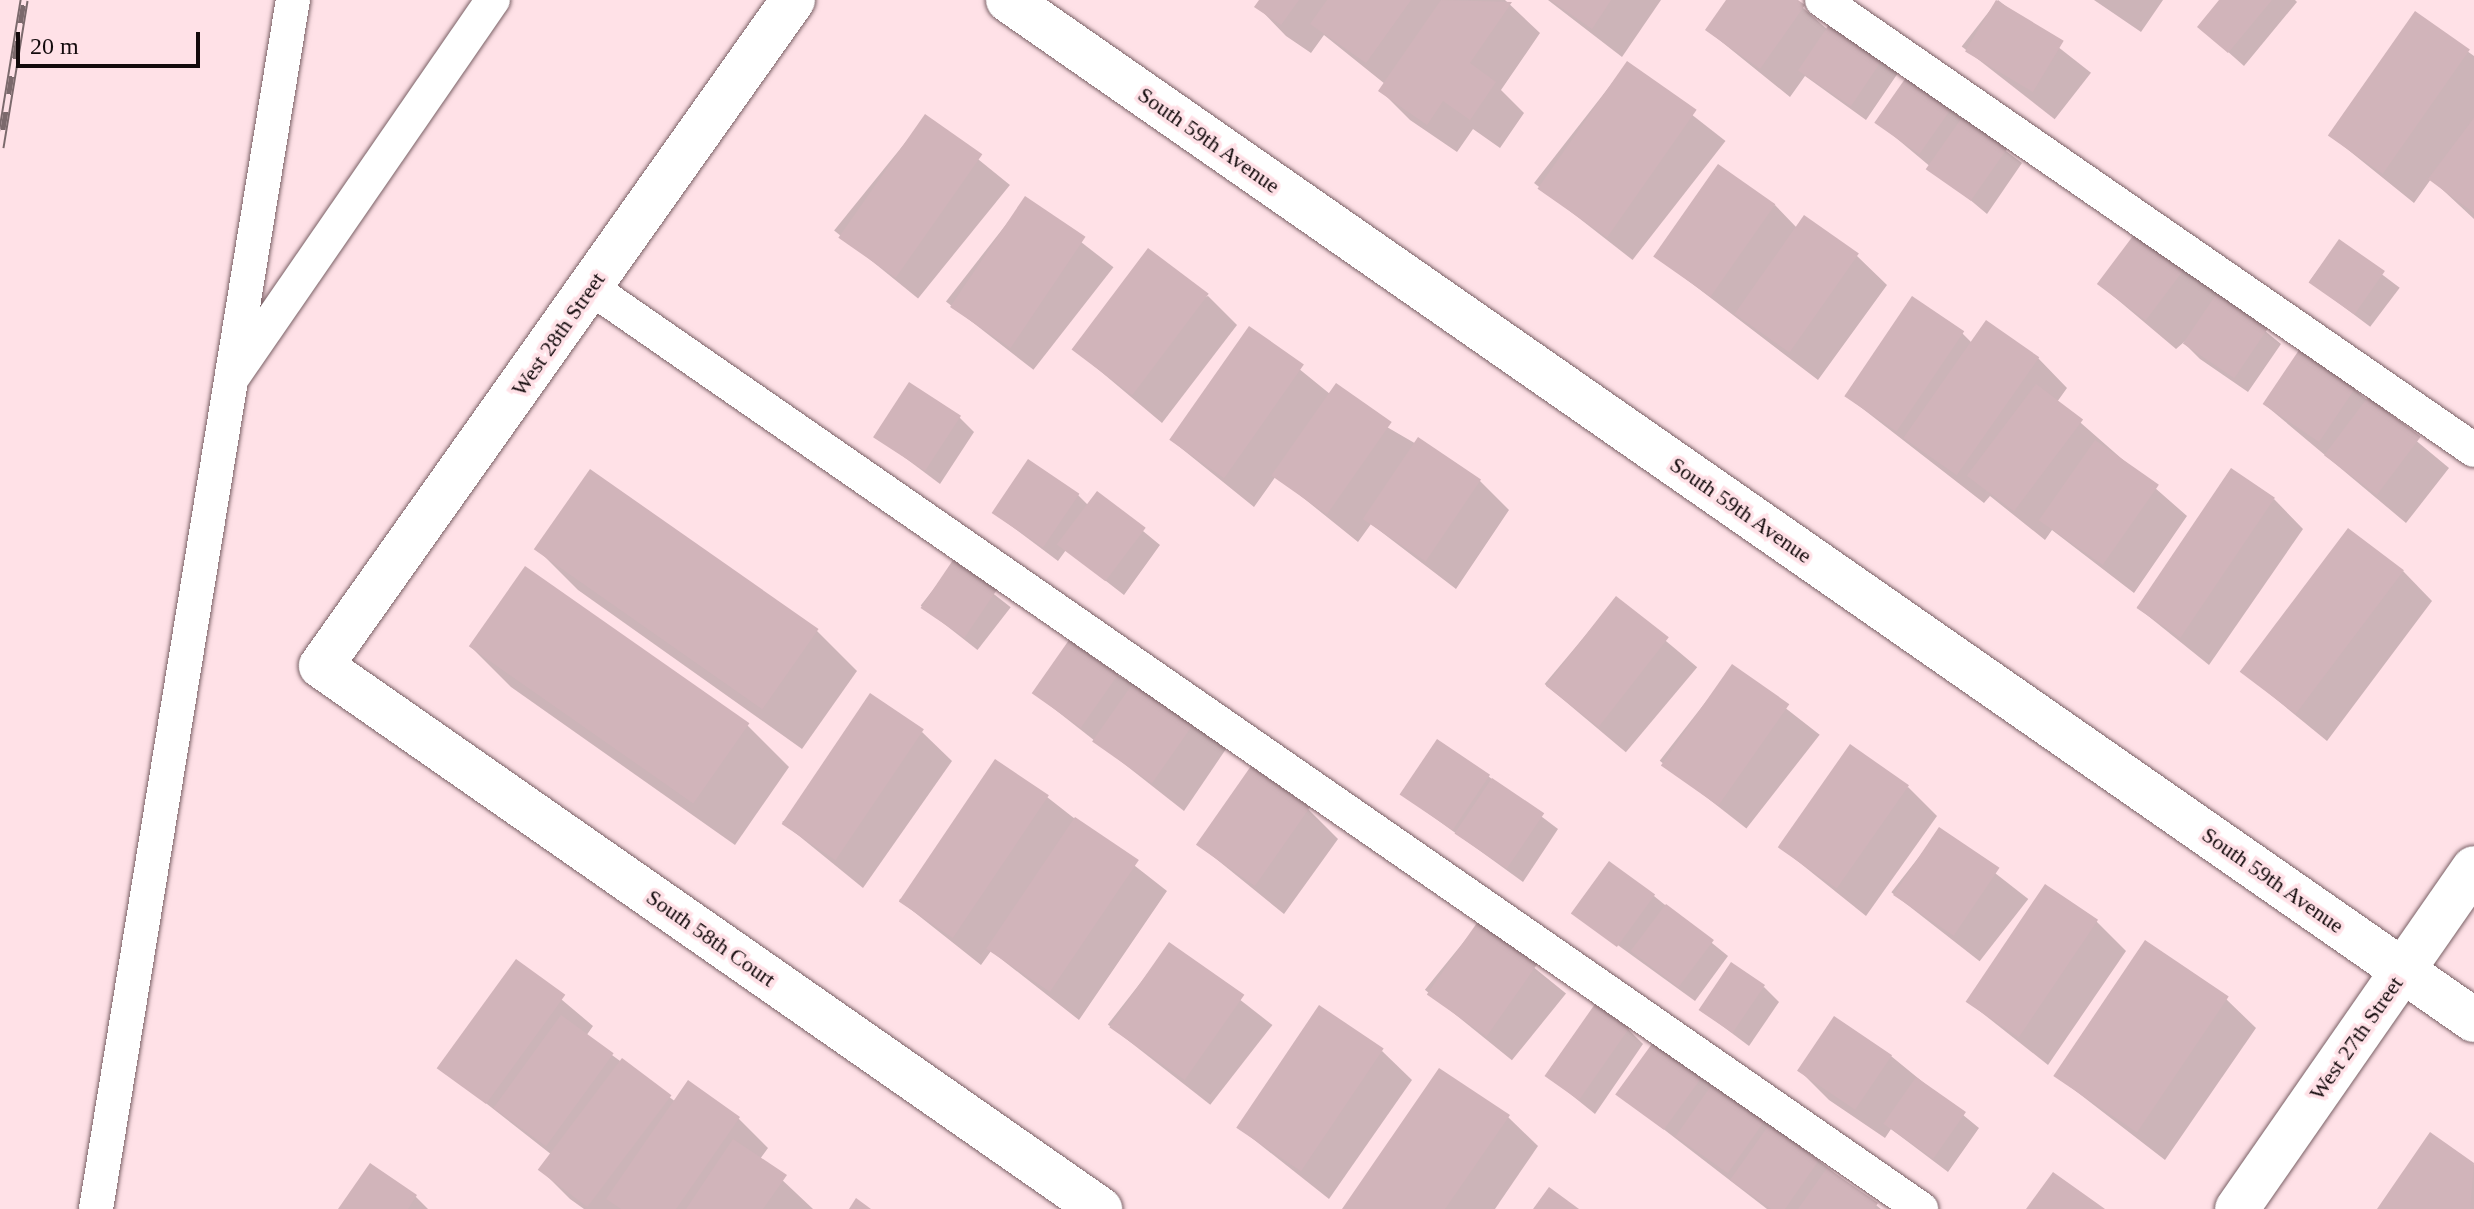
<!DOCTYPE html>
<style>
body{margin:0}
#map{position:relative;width:2474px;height:1209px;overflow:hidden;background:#ffe1e7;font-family:"Times New Roman",serif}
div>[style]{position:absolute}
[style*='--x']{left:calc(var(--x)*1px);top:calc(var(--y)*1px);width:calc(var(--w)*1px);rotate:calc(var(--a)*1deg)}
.shadow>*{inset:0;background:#0003;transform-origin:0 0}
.building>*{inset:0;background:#d1b4ba;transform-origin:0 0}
.roads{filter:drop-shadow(0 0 2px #796065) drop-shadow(0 0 2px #796065)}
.service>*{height:34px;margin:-17px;padding:0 17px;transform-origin:17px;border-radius:17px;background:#fff}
.minor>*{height:44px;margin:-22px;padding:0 22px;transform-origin:22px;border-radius:22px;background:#fff}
.rail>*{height:9px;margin-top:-4.5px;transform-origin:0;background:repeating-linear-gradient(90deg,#ffe1e7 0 18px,#7b696c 0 36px);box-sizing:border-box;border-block:2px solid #7b696c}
span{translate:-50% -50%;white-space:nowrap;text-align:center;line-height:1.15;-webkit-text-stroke:7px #ffe1e7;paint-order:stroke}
.street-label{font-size:22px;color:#130a0c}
.scale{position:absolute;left:16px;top:32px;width:184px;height:36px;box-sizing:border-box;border:4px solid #130a0c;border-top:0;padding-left:10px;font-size:24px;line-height:28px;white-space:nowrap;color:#130a0c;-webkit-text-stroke:6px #ffe1e7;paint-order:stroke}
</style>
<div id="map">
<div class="shadow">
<div style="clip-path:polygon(1261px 0,1505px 0,1540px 33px,1501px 90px,1524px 113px,1500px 148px,1473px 129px,1457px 152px,1410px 120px,1381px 91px,1385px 84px,1324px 35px,1311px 53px,1286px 36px,1257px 6px)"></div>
<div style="clip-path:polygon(1548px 0,1661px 0,1622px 57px)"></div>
<div style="clip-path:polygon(1729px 0,1794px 0,1828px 30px,1833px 23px,1898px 73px,1866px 120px,1805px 76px,1790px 97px,1707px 30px)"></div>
<div style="left:1998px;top:0;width:118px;height:59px;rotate:38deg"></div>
<div style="clip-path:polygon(2094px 0,2163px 0,2141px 32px)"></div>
<div style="clip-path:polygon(2222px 0,2295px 0,2297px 2px,2244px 66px,2200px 27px)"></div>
<div style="clip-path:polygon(2415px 14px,2474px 56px,2474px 219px,2431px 179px,2414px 203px,2331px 136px)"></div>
<div style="left:1627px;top:64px;width:125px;height:151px;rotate:38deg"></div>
<div style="clip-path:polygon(1908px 78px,2022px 163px,1987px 214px,1877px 122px)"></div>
<div style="left:926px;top:117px;width:108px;height:146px;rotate:39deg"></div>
<div style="left:1026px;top:199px;width:111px;height:130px;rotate:38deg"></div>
<div style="clip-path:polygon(1775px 205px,1797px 228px,1857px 256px,1887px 285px,1818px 380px,1656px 256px)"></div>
<div style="left:2339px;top:242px;width:76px;height:49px;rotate:37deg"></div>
<div style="clip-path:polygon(2187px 267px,2281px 344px,2248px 392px,2200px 359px,2185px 344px,2191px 336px,2176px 349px,2099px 284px)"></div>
<div style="clip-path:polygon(1208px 296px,1237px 325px,1162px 423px,1074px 349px)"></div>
<div style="clip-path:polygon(1250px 329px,1330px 394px,1480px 481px,1509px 510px,1456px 589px,1371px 524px,1358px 542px,1276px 476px,1254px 507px,1171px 440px)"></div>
<div style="clip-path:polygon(1962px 333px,1972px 343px,2038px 358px,2067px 388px,2057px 402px,2187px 516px,2134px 593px,2052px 530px,2045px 540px,1990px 496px,1984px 503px,1845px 395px)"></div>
<div style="clip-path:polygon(2354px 389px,2449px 468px,2406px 523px,2264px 404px)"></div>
<div style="clip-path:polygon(959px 417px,974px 432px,940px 484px,876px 436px)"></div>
<div style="clip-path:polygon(1098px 494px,1160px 545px,1124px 595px,1066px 550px,1058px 561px,994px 513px,1078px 495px,1089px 506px)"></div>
<div style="clip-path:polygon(2274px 499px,2303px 529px,2209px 665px,2137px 607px)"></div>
<div style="clip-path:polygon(537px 549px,816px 630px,857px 671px,802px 749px,578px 590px)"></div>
<div style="left:954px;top:563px;width:72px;height:54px;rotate:38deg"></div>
<div style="clip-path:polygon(525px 568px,748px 726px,789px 767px,735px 845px,511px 687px,470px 646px)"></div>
<div style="clip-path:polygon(2403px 571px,2432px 601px,2327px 741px,2244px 673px)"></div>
<div style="left:1616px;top:599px;width:106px;height:111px;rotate:40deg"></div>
<div style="left:1733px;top:667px;width:110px;height:119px;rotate:38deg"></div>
<div style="clip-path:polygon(1117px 675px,1197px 720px,1226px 749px,1184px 811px,1034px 693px)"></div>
<div style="clip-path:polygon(922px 732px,952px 761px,863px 888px,782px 822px)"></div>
<div style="clip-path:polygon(1488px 776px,1558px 829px,1523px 882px,1403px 795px)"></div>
<div style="clip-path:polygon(1908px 787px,1937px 816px,1866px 916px,1780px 847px)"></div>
<div style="clip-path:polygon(1047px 797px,1167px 891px,1079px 1020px,991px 951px,981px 965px,899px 900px)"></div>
<div style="clip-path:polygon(1308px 809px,1338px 839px,1284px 914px,1199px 845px)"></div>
<div style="left:1940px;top:830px;width:112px;height:79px;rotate:38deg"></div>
<div style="clip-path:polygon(1654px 896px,1728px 956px,1695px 1001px,1575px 914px)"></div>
<div style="clip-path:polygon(2096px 921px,2126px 951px,2048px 1065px,1967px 1001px)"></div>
<div style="left:1479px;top:923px;width:112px;height:86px;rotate:39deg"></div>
<div style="left:1170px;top:945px;width:130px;height:101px;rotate:38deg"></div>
<div style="clip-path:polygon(517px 962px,593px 1026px,586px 1036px,676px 1102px,739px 1119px,768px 1148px,760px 1159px,813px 1209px,584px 1209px,570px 1199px,541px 1170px,552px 1155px,441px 1068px)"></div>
<div style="clip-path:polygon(1764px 987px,1779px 1002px,1749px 1046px,1701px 1010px)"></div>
<div style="clip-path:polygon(2226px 999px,2256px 1028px,2165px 1160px,2055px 1075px)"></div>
<div style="clip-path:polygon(1628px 1029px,1643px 1044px,1595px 1114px,1548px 1076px)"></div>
<div style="clip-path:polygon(1382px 1051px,1412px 1080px,1329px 1199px,1238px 1127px)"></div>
<div style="clip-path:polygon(1891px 1056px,1979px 1128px,1948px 1172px,1891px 1129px,1885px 1138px,1829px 1100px,1799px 1070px)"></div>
<div style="clip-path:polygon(1701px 1078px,1765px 1119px,1881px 1209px,1767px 1209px,1618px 1094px)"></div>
<div style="clip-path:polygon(1508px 1117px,1538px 1146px,1495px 1209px,1345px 1209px)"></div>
<div style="clip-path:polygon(2431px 1135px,2474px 1165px,2474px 1209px,2379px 1209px)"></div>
<div style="clip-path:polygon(370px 1166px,416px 1197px,428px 1209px,341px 1209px)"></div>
</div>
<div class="building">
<div style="clip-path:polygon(1259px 0,1299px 0,1281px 25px,1254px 7px)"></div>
<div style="clip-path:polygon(1327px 0,1411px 0,1366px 63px,1310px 24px)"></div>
<div style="clip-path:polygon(1441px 0,1512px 2px,1470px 63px,1496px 82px,1470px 120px,1443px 101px,1427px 125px,1378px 91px)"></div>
<div style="clip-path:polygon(1550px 0,1611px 0,1592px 29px)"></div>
<div style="clip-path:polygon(1726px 0,1798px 0,1805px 5px,1760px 69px,1705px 30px)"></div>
<div style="left:1996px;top:0;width:79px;height:60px;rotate:31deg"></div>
<div style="clip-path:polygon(2219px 0,2272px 0,2228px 53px,2197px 27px)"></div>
<div style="left:2415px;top:11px;width:67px;height:152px;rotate:35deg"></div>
<div style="left:1832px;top:20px;width:64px;height:61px;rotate:34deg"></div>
<div style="left:1627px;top:61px;width:85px;height:156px;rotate:35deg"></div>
<div style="left:1907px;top:76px;width:55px;height:57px;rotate:35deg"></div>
<div style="left:925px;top:114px;width:70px;height:151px;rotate:35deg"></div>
<div style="left:1963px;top:116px;width:55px;height:65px;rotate:35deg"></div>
<div style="clip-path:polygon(2474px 118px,2474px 213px,2428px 179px)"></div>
<div style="left:1718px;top:164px;width:70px;height:113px;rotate:35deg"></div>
<div style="left:1025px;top:196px;width:73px;height:134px;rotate:34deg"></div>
<div style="left:1804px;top:215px;width:67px;height:121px;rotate:35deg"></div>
<div style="left:2139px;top:228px;width:61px;height:70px;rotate:37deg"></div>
<div style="left:2339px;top:239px;width:56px;height:53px;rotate:35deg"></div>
<div style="left:1148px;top:248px;width:76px;height:127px;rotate:37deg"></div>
<div style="left:2217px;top:293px;width:62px;height:61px;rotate:34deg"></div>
<div style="left:1912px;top:296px;width:63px;height:121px;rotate:34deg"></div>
<div style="left:1986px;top:320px;width:65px;height:144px;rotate:35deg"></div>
<div style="left:1249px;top:326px;width:67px;height:139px;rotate:35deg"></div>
<div style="left:2299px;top:350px;width:68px;height:65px;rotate:34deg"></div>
<div style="left:909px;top:382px;width:62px;height:66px;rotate:33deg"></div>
<div style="left:1336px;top:383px;width:68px;height:113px;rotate:35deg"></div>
<div style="left:2036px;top:384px;width:59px;height:115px;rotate:37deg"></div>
<div style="left:2368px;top:397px;width:66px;height:73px;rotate:37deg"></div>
<div style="left:1418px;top:437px;width:76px;height:99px;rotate:34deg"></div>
<div style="left:2095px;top:440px;width:78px;height:98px;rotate:35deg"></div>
<div style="left:1028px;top:459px;width:62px;height:65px;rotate:34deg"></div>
<div style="left:2231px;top:468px;width:53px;height:169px;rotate:34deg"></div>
<div style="left:590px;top:469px;width:279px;height:98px;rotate:35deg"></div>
<div style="left:1097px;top:491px;width:61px;height:67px;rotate:37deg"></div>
<div style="left:2348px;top:528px;width:70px;height:180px;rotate:37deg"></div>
<div style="left:953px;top:560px;width:53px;height:58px;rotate:34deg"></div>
<div style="left:525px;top:566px;width:274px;height:98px;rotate:35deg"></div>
<div style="left:1616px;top:596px;width:67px;height:114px;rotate:38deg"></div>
<div style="left:1069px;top:640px;width:60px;height:65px;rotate:35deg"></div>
<div style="left:1732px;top:664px;width:70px;height:124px;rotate:35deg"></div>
<div style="left:1138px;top:676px;width:73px;height:80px;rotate:35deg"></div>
<div style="left:870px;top:693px;width:65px;height:158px;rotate:34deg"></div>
<div style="left:1437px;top:739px;width:64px;height:67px;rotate:34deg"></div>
<div style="left:1850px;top:744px;width:72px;height:126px;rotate:35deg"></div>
<div style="left:995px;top:759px;width:65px;height:172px;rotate:34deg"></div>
<div style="left:1251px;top:766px;width:72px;height:96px;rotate:35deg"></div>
<div style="left:1492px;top:778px;width:63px;height:67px;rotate:34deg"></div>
<div style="left:1075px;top:817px;width:77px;height:159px;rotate:34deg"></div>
<div style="left:1939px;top:827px;width:73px;height:82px;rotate:34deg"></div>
<div style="left:1609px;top:861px;width:57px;height:65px;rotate:36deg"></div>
<div style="left:2045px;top:884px;width:64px;height:142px;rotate:34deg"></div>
<div style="left:1666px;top:904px;width:60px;height:59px;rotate:37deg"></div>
<div style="left:1479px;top:920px;width:73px;height:91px;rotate:35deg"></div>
<div style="left:2145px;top:940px;width:101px;height:164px;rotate:34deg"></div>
<div style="left:1169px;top:942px;width:92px;height:104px;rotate:35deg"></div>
<div style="left:516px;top:959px;width:61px;height:135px;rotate:36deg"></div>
<div style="left:1731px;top:962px;width:41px;height:58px;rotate:34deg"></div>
<div style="left:1595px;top:1004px;width:42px;height:88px;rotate:35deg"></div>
<div style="left:1319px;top:1005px;width:78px;height:148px;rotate:34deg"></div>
<div style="left:561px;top:1015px;width:65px;height:115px;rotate:36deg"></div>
<div style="left:1834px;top:1016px;width:70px;height:66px;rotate:34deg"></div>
<div style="left:1654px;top:1041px;width:60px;height:66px;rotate:36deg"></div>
<div style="left:622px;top:1058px;width:62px;height:140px;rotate:37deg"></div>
<div style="clip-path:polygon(1439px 1068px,1510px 1115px,1445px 1209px,1342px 1209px)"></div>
<div style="left:1916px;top:1077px;width:61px;height:57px;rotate:35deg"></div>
<div style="clip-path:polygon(688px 1080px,740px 1117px,676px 1209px,621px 1209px,606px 1199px)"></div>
<div style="left:1715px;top:1080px;width:64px;height:69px;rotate:35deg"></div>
<div style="clip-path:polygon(1769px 1125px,1819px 1160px,1785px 1209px,1771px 1209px,1730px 1180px)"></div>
<div style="clip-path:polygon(2430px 1132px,2474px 1163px,2470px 1209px,2377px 1209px)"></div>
<div style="clip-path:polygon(733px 1139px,787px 1175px,763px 1209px,686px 1209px)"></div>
<div style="clip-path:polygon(370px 1163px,417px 1195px,408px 1209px,338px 1209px)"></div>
<div style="clip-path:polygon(1827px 1168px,1878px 1203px,1874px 1209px,1798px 1209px)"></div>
<div style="clip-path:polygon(2053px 1172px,2105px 1209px,2026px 1209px)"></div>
<div style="clip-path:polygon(1549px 1187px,1579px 1209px,1533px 1209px)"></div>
<div style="clip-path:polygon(856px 1198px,871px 1209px,849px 1209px)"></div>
</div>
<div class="roads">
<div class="service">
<div style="--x:1822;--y:0;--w:792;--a:34.61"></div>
<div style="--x:591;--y:288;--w:1618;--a:34.7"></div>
<div style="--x:234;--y:375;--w:456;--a:-55.4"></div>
<div style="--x:96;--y:1209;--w:1225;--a:-80.75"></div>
</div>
<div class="minor">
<div style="--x:793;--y:0;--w:816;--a:125.33"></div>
<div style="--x:321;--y:666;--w:950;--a:34.88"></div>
<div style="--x:1008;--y:0;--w:1786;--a:34.83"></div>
<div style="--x:2237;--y:1209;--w:415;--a:-55.2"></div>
</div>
</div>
<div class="rail">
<div style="--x:0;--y:147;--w:149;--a:-80.7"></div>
</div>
<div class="street-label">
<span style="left:1209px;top:140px;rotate:35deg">South 59th Avenue</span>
<span style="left:558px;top:334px;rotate:-55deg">West 28th Street</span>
<span style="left:1741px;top:510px;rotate:35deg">South 59th Avenue</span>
<span style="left:2273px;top:880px;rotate:35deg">South 59th Avenue</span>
<span style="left:711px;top:938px;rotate:35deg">South 58th Court</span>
<span style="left:2356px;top:1038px;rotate:-55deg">West 27th Street</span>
</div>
<div class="scale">20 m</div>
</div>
